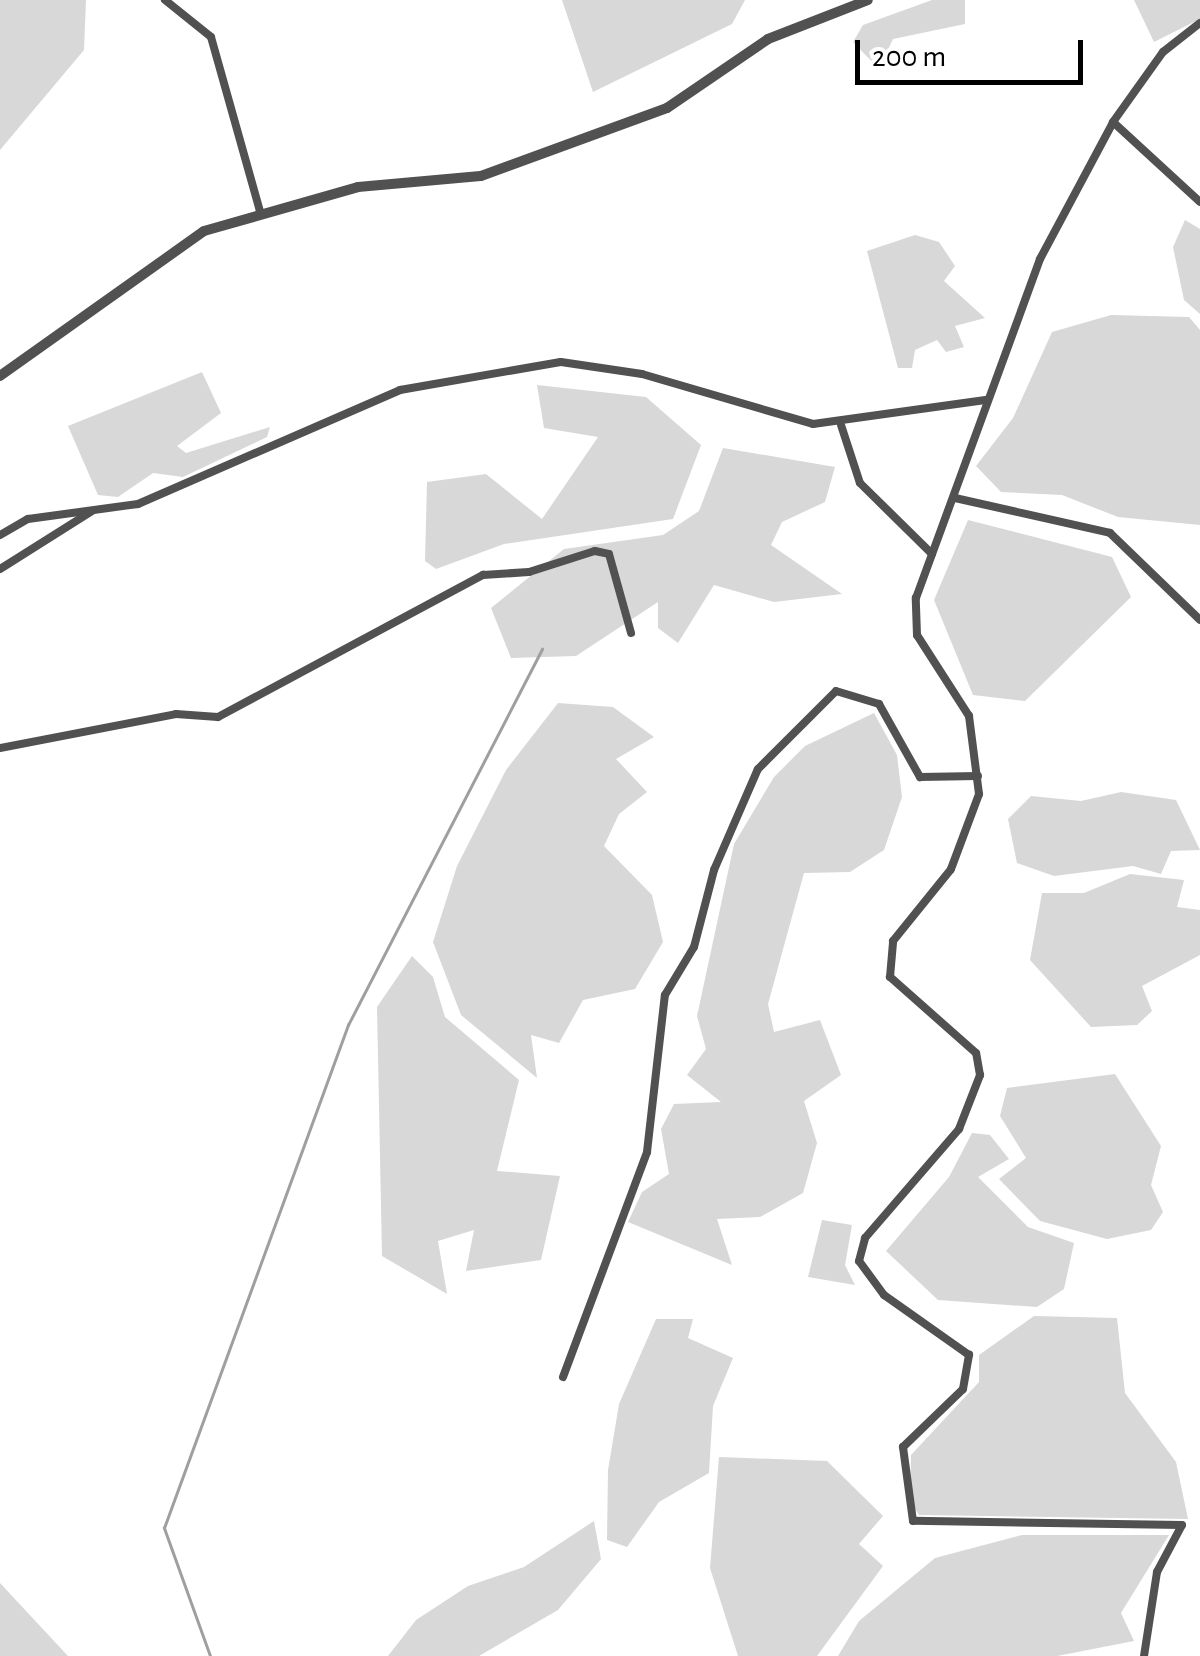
<!DOCTYPE html>
<style>
body{margin:0}
#map{position:relative;width:1200px;height:1656px;overflow:hidden;background:#fff;font-family:"Alegreya Sans",sans-serif}
div>[style]{position:absolute}
[style*='--x']{left:calc(var(--x)*1px);top:calc(var(--y)*1px);width:calc(var(--w)*1px);rotate:calc(var(--a)*1deg)}
.green>*{inset:0;background:#d8d8d8}
.stream>*{height:2.5px;margin:-1.25px;padding:0 1.25px;transform-origin:1.25px;border-radius:1.25px;background:#9f9f9f}
.minor>*{height:8px;margin:-4px;padding:0 4px;transform-origin:4px;border-radius:4px;background:#515151}
.tertiary>*{height:10px;margin:-5px;padding:0 5px;transform-origin:5px;border-radius:5px;background:#515151}
span{translate:-50% -50%;white-space:nowrap;text-align:center;line-height:1.15;-webkit-text-stroke:8px #fff;paint-order:stroke}
.scale{position:absolute;left:855px;top:40px;width:228px;height:45px;box-sizing:border-box;border:5px solid #000;border-top:0;padding-left:12px;font-size:30px;line-height:35px;white-space:nowrap;color:#000;-webkit-text-stroke:8px #fff;paint-order:stroke}
</style>
<div id="map">
<div class="green">
<div style="clip-path:polygon(0 0,86px 0,84px 50px,0 150px)"></div>
<div style="clip-path:polygon(562px 0,745px 0,732px 24px,593px 92px)"></div>
<div style="clip-path:polygon(932px 0,965px 0,965px 24px,893px 39px,879px 69px,853px 42px,863px 25px)"></div>
<div style="clip-path:polygon(1134px 0,1200px 0,1200px 19px,1154px 42px)"></div>
<div style="clip-path:polygon(1185px 220px,1200px 229px,1200px 314px,1184px 300px,1173px 247px)"></div>
<div style="clip-path:polygon(915px 235px,939px 242px,955px 266px,944px 281px,985px 318px,955px 326px,964px 347px,946px 352px,937px 340px,915px 350px,912px 368px,898px 368px,867px 251px)"></div>
<div style="clip-path:polygon(1111px 315px,1189px 317px,1200px 330px,1200px 525px,1118px 517px,1062px 495px,1001px 492px,976px 466px,1013px 418px,1052px 332px)"></div>
<div style="clip-path:polygon(202px 372px,221px 413px,177px 446px,186px 453px,270px 427px,267px 437px,183px 477px,153px 473px,118px 497px,98px 495px,68px 426px)"></div>
<div style="clip-path:polygon(537px 385px,646px 397px,701px 445px,673px 519px,504px 544px,436px 569px,425px 561px,427px 482px,486px 474px,542px 519px,598px 437px,544px 428px)"></div>
<div style="clip-path:polygon(723px 448px,835px 467px,825px 502px,782px 522px,771px 545px,842px 594px,774px 602px,714px 585px,678px 643px,658px 628px,658px 602px,576px 656px,511px 658px,491px 608px,564px 549px,663px 535px,699px 511px)"></div>
<div style="clip-path:polygon(968px 520px,1112px 557px,1131px 597px,1025px 701px,973px 695px,934px 600px)"></div>
<div style="clip-path:polygon(558px 703px,613px 707px,654px 737px,616px 759px,647px 792px,619px 814px,604px 846px,652px 895px,663px 942px,635px 989px,583px 1000px,559px 1043px,531px 1035px,537px 1078px,461px 1015px,433px 942px,457px 866px,506px 770px)"></div>
<div style="clip-path:polygon(874px 713px,897px 755px,902px 797px,884px 850px,850px 872px,804px 873px,768px 1004px,774px 1032px,820px 1020px,841px 1075px,804px 1101px,817px 1143px,803px 1193px,760px 1217px,717px 1219px,732px 1265px,628px 1222px,642px 1192px,669px 1174px,661px 1129px,674px 1104px,721px 1102px,687px 1075px,706px 1049px,697px 1016px,734px 844px,774px 777px,805px 746px)"></div>
<div style="clip-path:polygon(1121px 792px,1176px 800px,1200px 850px,1171px 851px,1161px 874px,1133px 866px,1054px 876px,1017px 863px,1008px 819px,1031px 796px,1081px 801px)"></div>
<div style="clip-path:polygon(1130px 874px,1184px 880px,1177px 907px,1200px 910px,1200px 955px,1142px 986px,1152px 1011px,1137px 1025px,1091px 1027px,1030px 960px,1042px 893px,1084px 893px)"></div>
<div style="clip-path:polygon(412px 956px,433px 977px,445px 1017px,519px 1080px,497px 1171px,560px 1176px,541px 1260px,466px 1271px,474px 1230px,438px 1241px,447px 1294px,382px 1256px,377px 1007px)"></div>
<div style="clip-path:polygon(1115px 1074px,1161px 1146px,1151px 1185px,1163px 1212px,1151px 1230px,1107px 1239px,1040px 1221px,999px 1179px,1026px 1158px,1000px 1116px,1007px 1088px)"></div>
<div style="clip-path:polygon(972px 1133px,990px 1135px,1009px 1159px,978px 1177px,1028px 1227px,1074px 1243px,1064px 1289px,1037px 1307px,938px 1300px,886px 1251px,949px 1177px)"></div>
<div style="clip-path:polygon(822px 1220px,852px 1225px,845px 1265px,855px 1285px,808px 1277px)"></div>
<div style="clip-path:polygon(1034px 1316px,1117px 1318px,1125px 1393px,1176px 1462px,1188px 1519px,919px 1515px,910px 1501px,911px 1455px,979px 1382px,979px 1355px)"></div>
<div style="clip-path:polygon(656px 1319px,693px 1319px,688px 1338px,733px 1358px,713px 1406px,709px 1473px,659px 1502px,627px 1547px,607px 1540px,608px 1470px,619px 1404px)"></div>
<div style="clip-path:polygon(719px 1457px,827px 1461px,883px 1516px,859px 1544px,883px 1566px,817px 1656px,738px 1656px,710px 1568px)"></div>
<div style="clip-path:polygon(594px 1521px,601px 1559px,558px 1610px,479px 1656px,388px 1656px,416px 1620px,468px 1586px,524px 1567px)"></div>
<div style="clip-path:polygon(1022px 1535px,1169px 1535px,1121px 1613px,1134px 1641px,1057px 1656px,838px 1656px,859px 1621px,935px 1558px)"></div>
<div style="clip-path:polygon(0 1583px,68px 1656px,0 1656px)"></div>
</div>
<div class="stream">
<div style="--x:210;--y:1656;--w:136;--a:-109.8"></div>
<div style="--x:164;--y:1528;--w:536;--a:-69.91"></div>
<div style="--x:348;--y:1025;--w:423;--a:-62.7"></div>
</div>
<div class="minor">
<div style="--x:165;--y:0;--w:59;--a:38.8"></div>
<div style="--x:211;--y:37;--w:185;--a:74.3"></div>
<div style="--x:1113;--y:122;--w:118;--a:42.6"></div>
<div style="--x:841;--y:425;--w:61;--a:71.9"></div>
<div style="--x:860;--y:483;--w:101;--a:44.6"></div>
<div style="--x:955;--y:498;--w:159;--a:12.7"></div>
<div style="--x:1110;--y:533;--w:125;--a:44"></div>
<div style="--x:0;--y:535;--w:32;--a:-30"></div>
<div style="--x:28;--y:519;--w:111;--a:-7.8"></div>
<div style="--x:138;--y:504;--w:286;--a:-23.5"></div>
<div style="--x:400;--y:390;--w:163;--a:-9.9"></div>
<div style="--x:561;--y:362;--w:82;--a:8.4"></div>
<div style="--x:642;--y:374;--w:178;--a:16.3"></div>
<div style="--x:813;--y:424;--w:174;--a:-7.9"></div>
<div style="--x:0;--y:569;--w:109;--a:-32.2"></div>
<div style="--x:0;--y:748;--w:179;--a:-10.9"></div>
<div style="--x:176;--y:714;--w:42;--a:4.1"></div>
<div style="--x:218;--y:717;--w:301;--a:-28.2"></div>
<div style="--x:483;--y:575;--w:46;--a:-3.7"></div>
<div style="--x:529;--y:572;--w:69;--a:-17.7"></div>
<div style="--x:595;--y:551;--w:14;--a:12"></div>
<div style="--x:609;--y:554;--w:82;--a:74.4"></div>
<div style="--x:563;--y:1377;--w:240;--a:-69.5"></div>
<div style="--x:647;--y:1152;--w:158;--a:-83.5"></div>
<div style="--x:665;--y:995;--w:56;--a:-58.9"></div>
<div style="--x:694;--y:947;--w:80;--a:-75.4"></div>
<div style="--x:714;--y:870;--w:110;--a:-66.5"></div>
<div style="--x:758;--y:769;--w:110;--a:-45"></div>
<div style="--x:836;--y:691;--w:45;--a:16.8"></div>
<div style="--x:879;--y:704;--w:84;--a:60.7"></div>
<div style="--x:920;--y:777;--w:58;--a:-1"></div>
<div style="--x:1144;--y:1656;--w:85;--a:-81.2"></div>
<div style="--x:1157;--y:1572;--w:53;--a:-62"></div>
<div style="--x:1182;--y:1525;--w:269;--a:-179.1"></div>
<div style="--x:913;--y:1521;--w:75;--a:-97.7"></div>
<div style="--x:903;--y:1447;--w:83;--a:-44"></div>
<div style="--x:963;--y:1389;--w:35;--a:-80"></div>
<div style="--x:969;--y:1355;--w:104;--a:-144.8"></div>
<div style="--x:884;--y:1295;--w:42;--a:-126.3"></div>
<div style="--x:859;--y:1261;--w:24;--a:-75"></div>
<div style="--x:865;--y:1238;--w:144;--a:-49.2"></div>
<div style="--x:959;--y:1129;--w:58;--a:-68.7"></div>
<div style="--x:980;--y:1075;--w:22;--a:-100"></div>
<div style="--x:976;--y:1053;--w:115;--a:-138.5"></div>
<div style="--x:890;--y:977;--w:36;--a:-85"></div>
<div style="--x:893;--y:941;--w:92;--a:-51.1"></div>
<div style="--x:951;--y:869;--w:80;--a:-69.5"></div>
<div style="--x:979;--y:794;--w:79;--a:-97.3"></div>
<div style="--x:969;--y:716;--w:96;--a:-122.7"></div>
<div style="--x:917;--y:635;--w:37;--a:-92"></div>
<div style="--x:916;--y:598;--w:361;--a:-69.9"></div>
<div style="--x:1040;--y:259;--w:155;--a:-61.9"></div>
<div style="--x:1113;--y:122;--w:86;--a:-54.5"></div>
<div style="--x:1163;--y:52;--w:47;--a:-38.1"></div>
</div>
<div class="tertiary">
<div style="--x:0;--y:376;--w:250;--a:-35.4"></div>
<div style="--x:204;--y:231;--w:160;--a:-15.9"></div>
<div style="--x:358;--y:187;--w:123;--a:-5.1"></div>
<div style="--x:481;--y:176;--w:198;--a:-20.1"></div>
<div style="--x:667;--y:108;--w:122;--a:-34.3"></div>
<div style="--x:768;--y:39;--w:107;--a:-21.3"></div>
</div>
<div class="scale">200 m</div>
</div>
